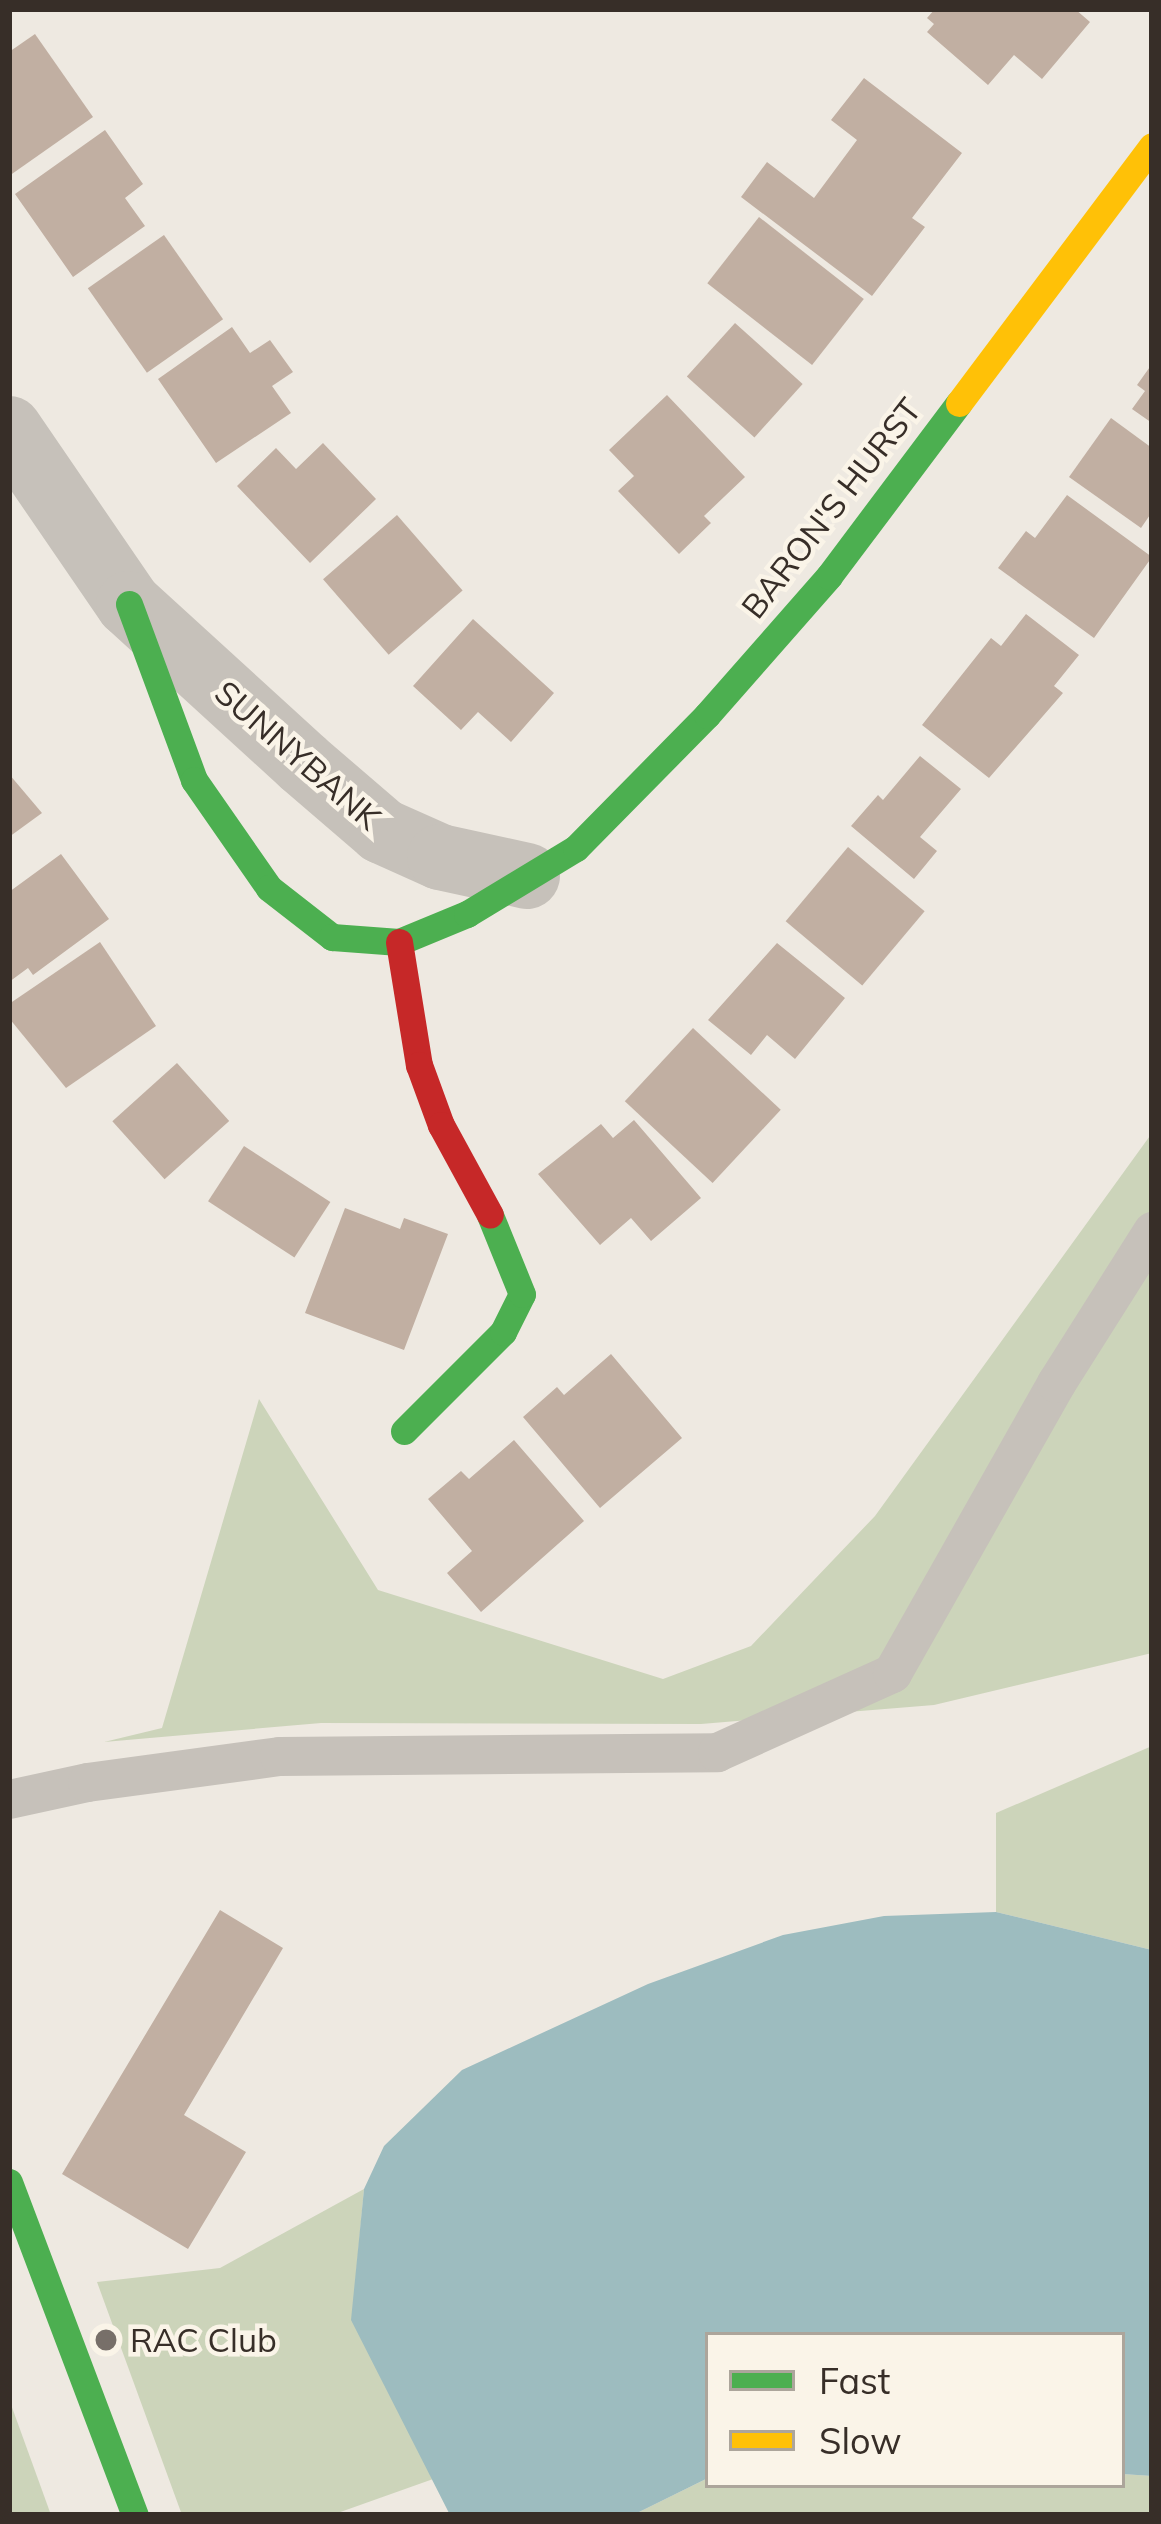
<!DOCTYPE html>
<style>
body{margin:0}
#map{position:relative;width:1161px;height:2524px;overflow:hidden;background:#eee9e1;font-family:Mulish,sans-serif}
div>[style]{position:absolute}
[style*='--x']{left:calc(var(--x)*1px);top:calc(var(--y)*1px);width:calc(var(--w)*1px);rotate:calc(var(--a)*1deg)}
.green>*{inset:0;background:#ccd4ba}
.water>*{inset:0;background:#9dbcbf}
.building>*{inset:0;background:#c1afa2;transform-origin:0 0}
.lane>*{height:39px;margin:-19.5px;padding:0 19.5px;transform-origin:19.5px;border-radius:19.5px;background:#c6c1ba}
.street>*{height:66px;margin:-33px;padding:0 33px;transform-origin:33px;border-radius:33px;background:#c6c1ba}
.fast>*{height:27px;margin:-13.5px;padding:0 13.5px;transform-origin:13.5px;border-radius:13.5px;background:#4caf50}
.slow>*{height:27px;margin:-13.5px;padding:0 13.5px;transform-origin:13.5px;border-radius:13.5px;background:#ffc107}
.jam>*{height:27px;margin:-13.5px;padding:0 13.5px;transform-origin:13.5px;border-radius:13.5px;background:#c62828}
.dots>*{width:33px;height:33px;translate:-50% -50%;box-sizing:border-box;border:6px solid #faf4e8;border-radius:50%}
span{translate:-50% -50%;white-space:nowrap;text-align:center;line-height:1.15;-webkit-text-stroke:9px #faf4e8;paint-order:stroke}
.street-label{font-size:33px;color:#372e28}
.poi-label{font-size:33px;color:#372e28}
.left{translate:0 -50%;text-align:left}
.frame{position:absolute;inset:0;border:12px solid #372e28;pointer-events:none}
.legend{position:absolute;left:705px;top:2332px;width:420px;height:156px;box-sizing:border-box;background:#faf4e8;border:3px solid #aca59b;margin:0;padding:15px 21px;list-style:none;font-size:36px;color:#372e28}
.legend li{display:flex;align-items:center;gap:24px;height:60px}
.legend b{width:60px;border:3px solid #aca59b}
</style>
<div id="map">
<div class="green">
<div style="clip-path:polygon(1152px 1133px,1152px 1653px,934px 1705px,701px 1724px,321px 1723px,104px 1742px,162px 1728px,259px 1399px,378px 1590px,663px 1679px,751px 1646px,875px 1516px)"></div>
<div style="clip-path:polygon(1152px 1746px,1152px 1950px,996px 1912px,996px 1813px)"></div>
<div style="clip-path:polygon(364px 2189px,352px 2320px,436px 2478px,332px 2515px,182px 2515px,97px 2282px,220px 2268px)"></div>
<div style="clip-path:polygon(9px 2399px,51px 2515px,9px 2515px)"></div>
<div style="clip-path:polygon(1122px 2474px,1152px 2476px,1152px 2515px,633px 2515px,708px 2478px,708px 2485px,1122px 2485px)"></div>
</div>
<div class="water">
<div style="clip-path:polygon(996px 1912px,1152px 1950px,1152px 2476px,1122px 2474px,1122px 2335px,708px 2335px,708px 2478px,633px 2515px,450px 2515px,351px 2320px,364px 2189px,384px 2146px,462px 2070px,648px 1984px,783px 1935px,884px 1916px)"></div>
</div>
<div class="building">
<div style="clip-path:polygon(935px 9px,1075px 9px,1090px 22px,1042px 79px,1014px 55px,988px 85px,927px 32px,934px 24px,927px 18px)"></div>
<div style="clip-path:polygon(35px 34px,93px 117px,9px 176px,9px 52px)"></div>
<div style="clip-path:polygon(864px 78px,962px 153px,912px 218px,925px 227px,872px 296px,741px 197px,767px 162px,814px 198px,857px 140px,831px 120px)"></div>
<div style="clip-path:polygon(105px 130px,143px 184px,125px 198px,145px 226px,73px 277px,15px 194px)"></div>
<div style="left:759px;top:217px;width:133px;height:84px;rotate:38deg"></div>
<div style="left:164px;top:235px;width:103px;height:93px;rotate:55deg"></div>
<div style="left:735px;top:323px;width:91px;height:72px;rotate:42deg"></div>
<div style="clip-path:polygon(232px 327px,250px 353px,270px 340px,293px 372px,272px 386px,291px 413px,216px 463px,158px 379px)"></div>
<div style="clip-path:polygon(1152px 364px,1152px 423px,1132px 409px,1145px 391px,1137px 385px)"></div>
<div style="clip-path:polygon(667px 395px,745px 477px,704px 516px,711px 523px,679px 554px,618px 491px,634px 476px,609px 450px)"></div>
<div style="clip-path:polygon(1111px 418px,1152px 448px,1152px 512px,1141px 528px,1069px 477px)"></div>
<div style="clip-path:polygon(323px 443px,376px 499px,310px 563px,237px 486px,276px 448px,296px 469px)"></div>
<div style="clip-path:polygon(1067px 495px,1152px 557px,1094px 638px,998px 568px,1026px 531px,1035px 538px)"></div>
<div style="left:397px;top:515px;width:100px;height:98px;rotate:49deg"></div>
<div style="clip-path:polygon(1026px 614px,1079px 655px,1054px 686px,1063px 693px,989px 778px,922px 725px,991px 638px,1001px 646px)"></div>
<div style="clip-path:polygon(473px 619px,554px 693px,511px 742px,478px 712px,461px 730px,413px 686px)"></div>
<div style="clip-path:polygon(920px 756px,961px 789px,920px 837px,937px 851px,914px 879px,851px 826px,878px 795px,883px 800px)"></div>
<div style="clip-path:polygon(9px 774px,42px 813px,9px 837px)"></div>
<div style="left:848px;top:847px;width:100px;height:97px;rotate:40deg"></div>
<div style="clip-path:polygon(61px 854px,109px 919px,33px 975px,28px 968px,9px 982px,9px 892px)"></div>
<div style="clip-path:polygon(100px 942px,156px 1026px,66px 1088px,9px 1018px,9px 1004px)"></div>
<div style="clip-path:polygon(777px 943px,845px 998px,795px 1059px,767px 1035px,751px 1055px,708px 1020px)"></div>
<div style="left:693px;top:1028px;width:120px;height:100px;rotate:43deg"></div>
<div style="left:177px;top:1063px;width:78px;height:87px;rotate:48deg"></div>
<div style="clip-path:polygon(634px 1120px,701px 1198px,651px 1241px,631px 1218px,600px 1245px,538px 1174px,601px 1124px,613px 1138px)"></div>
<div style="left:244px;top:1146px;width:103px;height:66px;rotate:33deg"></div>
<div style="clip-path:polygon(345px 1208px,400px 1229px,404px 1218px,448px 1234px,404px 1350px,305px 1313px)"></div>
<div style="clip-path:polygon(611px 1354px,682px 1438px,600px 1508px,523px 1417px,557px 1387px,564px 1395px)"></div>
<div style="clip-path:polygon(514px 1440px,584px 1521px,481px 1612px,447px 1573px,472px 1551px,428px 1499px,461px 1471px,469px 1479px)"></div>
<div style="clip-path:polygon(220px 1910px,283px 1948px,184px 2115px,246px 2152px,188px 2249px,62px 2174px)"></div>
</div>
<div class="lane">
<div style="--x:9;--y:1799;--w:80;--a:-12.3"></div>
<div style="--x:87;--y:1782;--w:194;--a:-7.7"></div>
<div style="--x:279;--y:1756;--w:438;--a:-0.5"></div>
<div style="--x:717;--y:1752;--w:192;--a:-24.3"></div>
<div style="--x:892;--y:1673;--w:333;--a:-60.5"></div>
<div style="--x:1056;--y:1383;--w:180;--a:-57.7"></div>
</div>
<div class="street">
<div style="--x:9;--y:429;--w:212;--a:55.6"></div>
<div style="--x:129;--y:604;--w:236;--a:42.4"></div>
<div style="--x:303;--y:763;--w:104;--a:40.7"></div>
<div style="--x:382;--y:831;--w:64;--a:24.1"></div>
<div style="--x:440;--y:857;--w:89;--a:12.3"></div>
</div>
<div class="fast">
<div style="--x:129;--y:604;--w:188;--a:69.7"></div>
<div style="--x:194;--y:780;--w:131;--a:55.2"></div>
<div style="--x:269;--y:888;--w:80;--a:37.9"></div>
<div style="--x:332;--y:937;--w:67;--a:4.3"></div>
<div style="--x:399;--y:942;--w:74;--a:-22.4"></div>
<div style="--x:467;--y:914;--w:127;--a:-31.2"></div>
<div style="--x:576;--y:848;--w:187;--a:-45.4"></div>
<div style="--x:707;--y:715;--w:185;--a:-48.7"></div>
<div style="--x:829;--y:576;--w:216;--a:-53.1"></div>
<div style="--x:404;--y:1431;--w:140;--a:-45"></div>
<div style="--x:503;--y:1332;--w:42;--a:-63.4"></div>
<div style="--x:522;--y:1294;--w:85;--a:-112.1"></div>
<div style="--x:9;--y:2182;--w:356;--a:69.3"></div>
</div>
<div class="slow">
<div style="--x:959;--y:403;--w:321;--a:-53.1"></div>
</div>
<div class="jam">
<div style="--x:399;--y:942;--w:125;--a:80.8"></div>
<div style="--x:419;--y:1065;--w:64;--a:69.9"></div>
<div style="--x:441;--y:1125;--w:102;--a:61.4"></div>
</div>
<div class="dots">
<div style="left:106px;top:2340px;background:#776f69"></div>
</div>
<div class="street-label">
<span style="left:831px;top:508px;rotate:-52deg">BARON'S HURST</span>
<span style="left:298px;top:755px;rotate:41deg">SUNNYBANK</span>
</div>
<div class="poi-label">
<span class="left" style="left:130px;top:2340px">RAC Club</span>
</div>
<div class="frame"></div>
<ul class="legend">
<li><b style="height:15px;background:#4caf50"></b>Fast</li>
<li><b style="height:15px;background:#ffc107"></b>Slow</li>
</ul>
</div>
